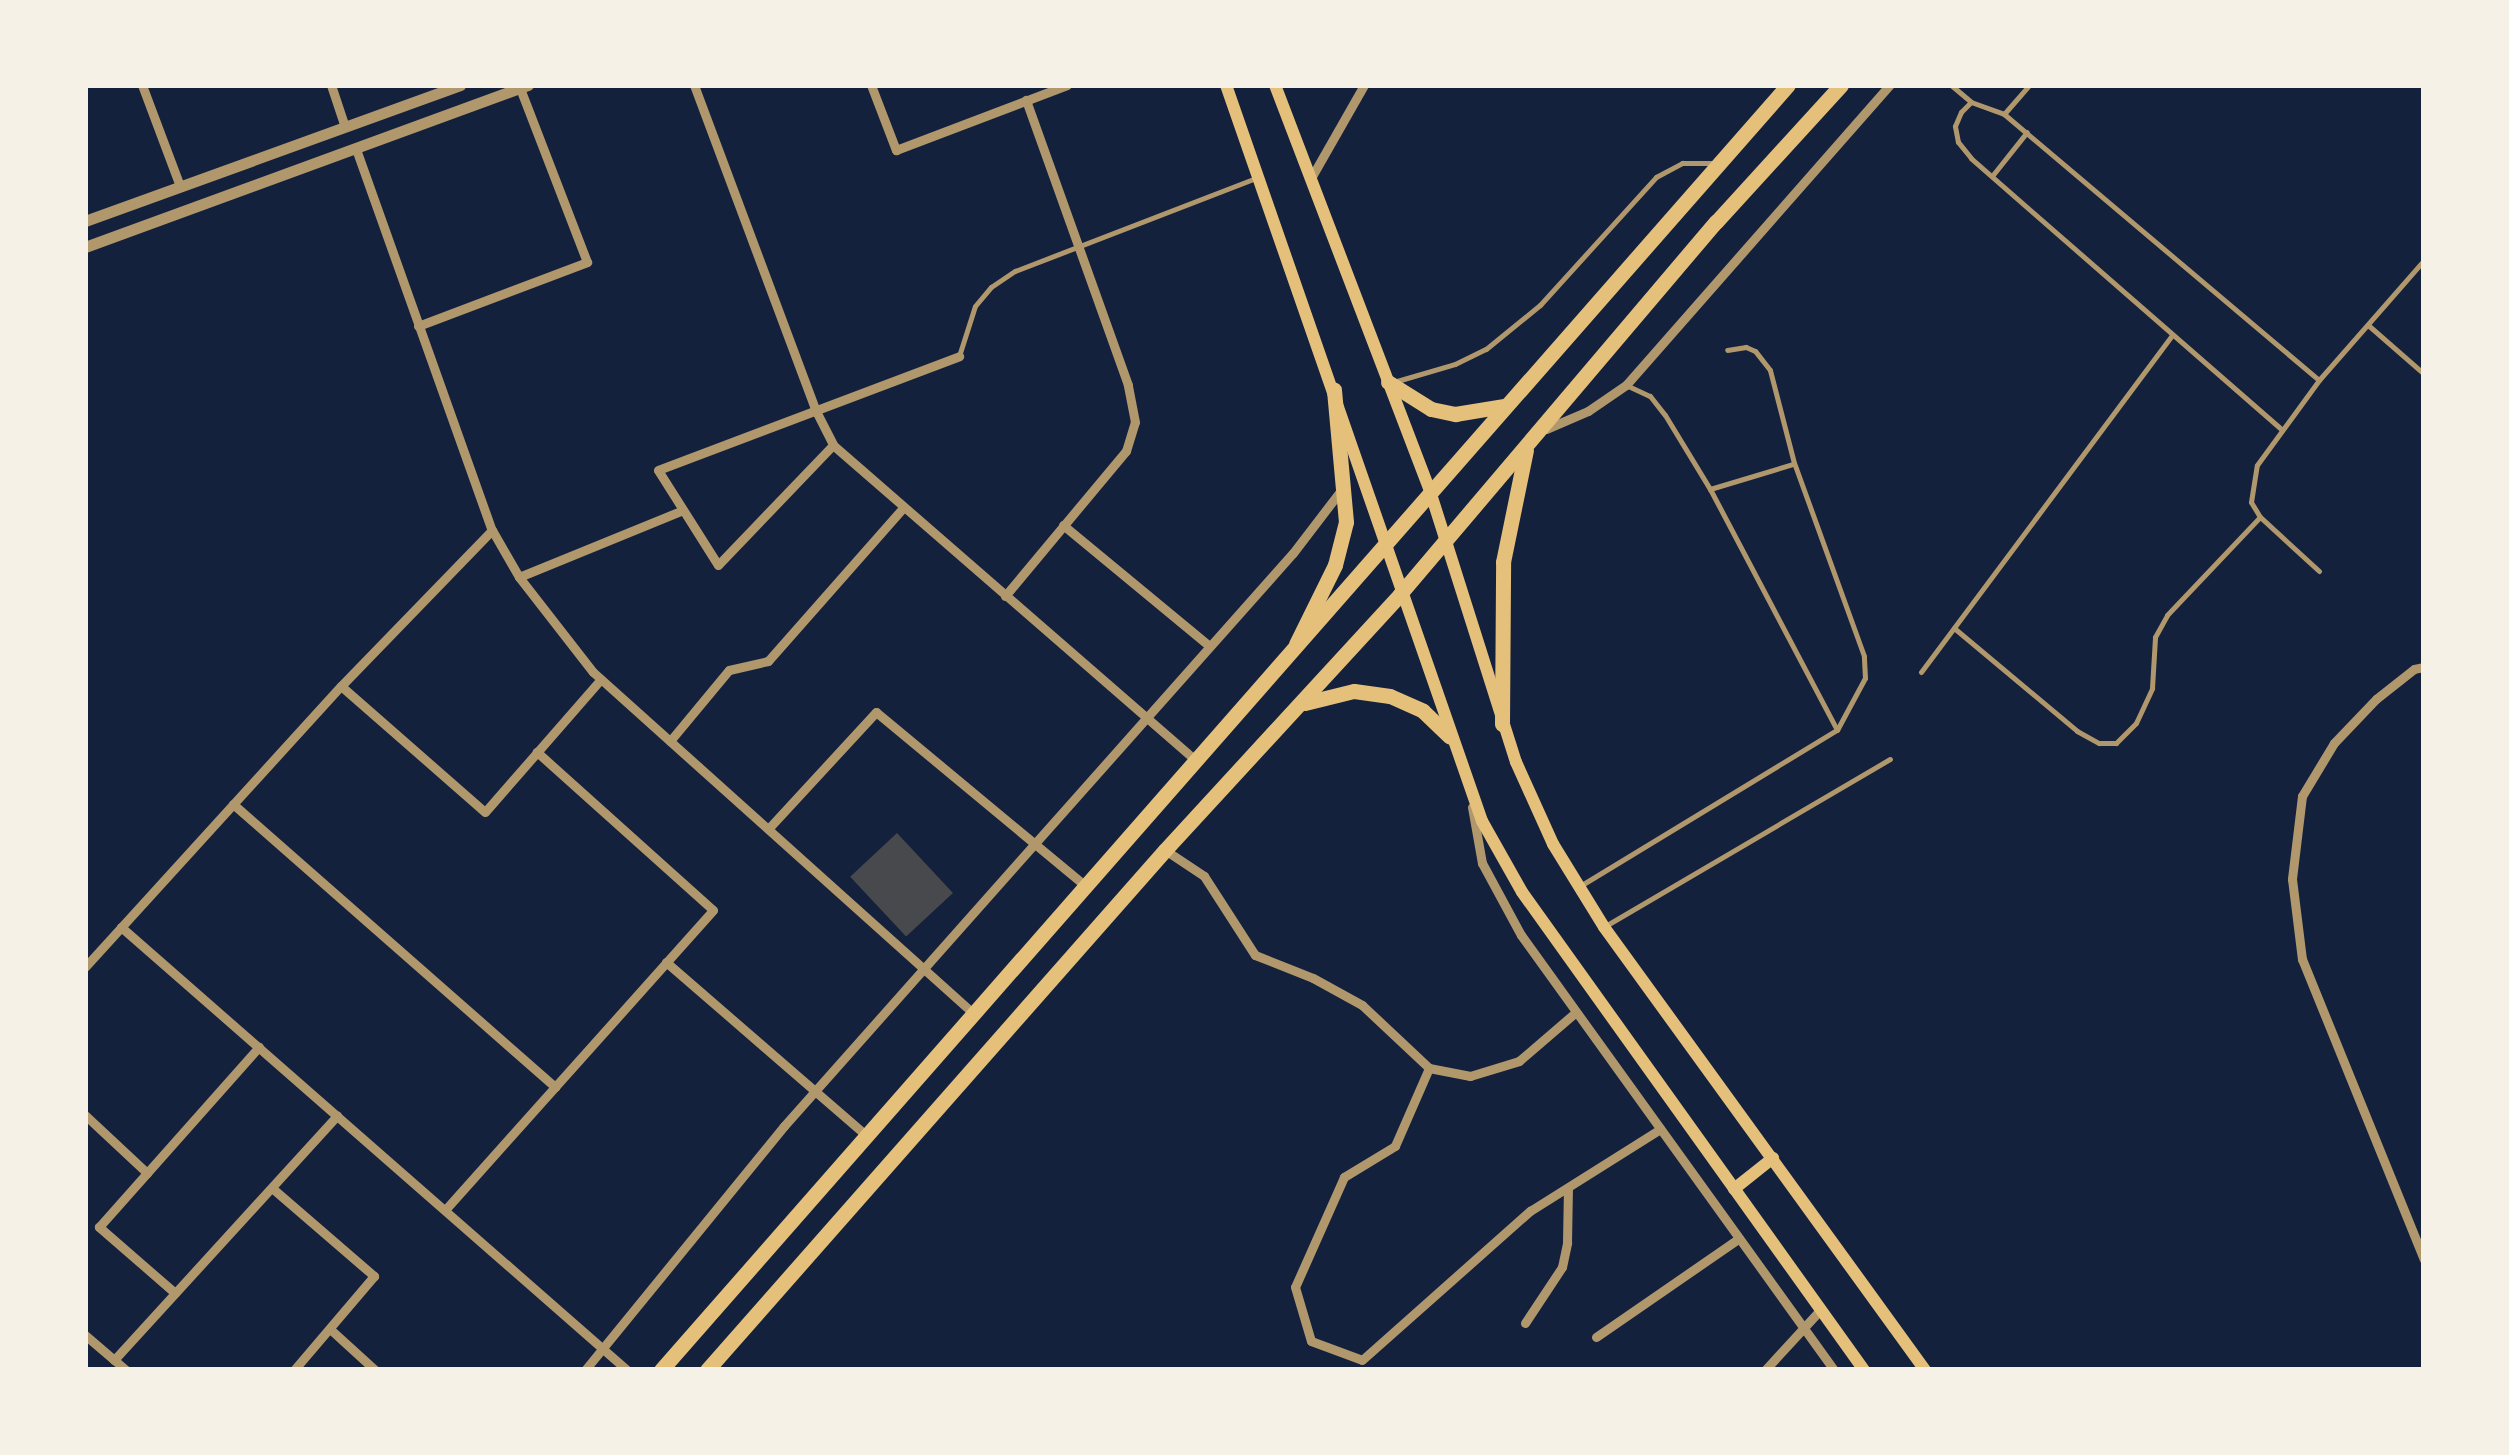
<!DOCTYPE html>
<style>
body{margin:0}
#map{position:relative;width:2509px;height:1455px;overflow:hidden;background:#14213d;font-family:Ubuntu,sans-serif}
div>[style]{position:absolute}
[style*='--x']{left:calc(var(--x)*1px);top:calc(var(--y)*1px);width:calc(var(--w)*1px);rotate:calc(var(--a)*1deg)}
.building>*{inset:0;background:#48494c;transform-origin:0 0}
.service>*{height:5px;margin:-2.5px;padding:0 2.5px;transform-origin:2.5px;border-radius:2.5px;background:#b1986c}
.minor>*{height:9px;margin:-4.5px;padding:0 4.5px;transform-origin:4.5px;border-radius:4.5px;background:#b1986c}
.tertiary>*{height:11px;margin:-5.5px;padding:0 5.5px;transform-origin:5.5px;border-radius:5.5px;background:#b1986c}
.secondary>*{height:12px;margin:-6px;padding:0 6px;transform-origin:6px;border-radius:6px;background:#e5c07b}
.primary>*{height:15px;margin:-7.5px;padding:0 7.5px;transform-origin:7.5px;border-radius:7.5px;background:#e5c07b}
span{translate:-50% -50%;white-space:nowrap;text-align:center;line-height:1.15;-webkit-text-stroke:10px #f6f1e7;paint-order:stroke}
.frame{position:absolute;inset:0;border:88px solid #f6f1e7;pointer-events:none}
</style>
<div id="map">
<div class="building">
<div style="left:897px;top:833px;width:82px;height:64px;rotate:47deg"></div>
</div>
<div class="service">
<div style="--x:1951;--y:85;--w:26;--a:40"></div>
<div style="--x:2004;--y:114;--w:38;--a:-49"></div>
<div style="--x:1992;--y:176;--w:56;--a:-51.5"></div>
<div style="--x:2368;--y:325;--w:74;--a:41.2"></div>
<div style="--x:959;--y:356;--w:52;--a:-72.3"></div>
<div style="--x:975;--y:306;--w:25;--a:-50"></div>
<div style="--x:991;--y:287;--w:29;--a:-34"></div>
<div style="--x:1015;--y:271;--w:261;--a:-21.1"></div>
<div style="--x:1397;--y:381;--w:60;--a:-16.3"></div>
<div style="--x:1455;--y:364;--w:34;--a:-26"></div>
<div style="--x:1486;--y:349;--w:70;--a:-39.2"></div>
<div style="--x:1540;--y:305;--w:173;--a:-47.8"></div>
<div style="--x:1656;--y:177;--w:30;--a:-28"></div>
<div style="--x:1682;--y:163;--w:31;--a:0"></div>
<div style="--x:1626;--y:385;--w:26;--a:25"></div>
<div style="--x:1650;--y:396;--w:24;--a:52"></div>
<div style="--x:1665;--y:415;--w:87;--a:58.7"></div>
<div style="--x:1710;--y:489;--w:272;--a:62.2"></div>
<div style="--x:2280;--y:428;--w:410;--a:-138.9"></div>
<div style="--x:1971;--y:158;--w:21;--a:-129"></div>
<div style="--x:1958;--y:142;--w:16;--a:-101"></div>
<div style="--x:1955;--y:126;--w:15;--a:-67"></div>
<div style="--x:1961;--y:112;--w:14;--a:-45"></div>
<div style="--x:1971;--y:102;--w:35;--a:20"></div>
<div style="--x:2004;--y:114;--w:412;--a:40.2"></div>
<div style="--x:1710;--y:489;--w:87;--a:-16.8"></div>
<div style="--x:2319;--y:571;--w:80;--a:-137.5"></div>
<div style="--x:2260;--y:517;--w:17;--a:-121"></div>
<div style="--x:2251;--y:502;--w:37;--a:-81"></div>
<div style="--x:2257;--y:465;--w:105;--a:-53.9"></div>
<div style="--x:2319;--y:380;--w:159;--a:-48.8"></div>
<div style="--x:1954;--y:628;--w:160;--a:39.9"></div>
<div style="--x:2077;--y:731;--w:25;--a:29"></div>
<div style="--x:2099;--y:743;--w:17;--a:0"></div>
<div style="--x:2116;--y:743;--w:28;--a:-45"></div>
<div style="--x:2136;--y:723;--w:38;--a:-65"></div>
<div style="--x:2152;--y:688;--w:51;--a:-86.6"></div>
<div style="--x:2155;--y:637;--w:25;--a:-61"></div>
<div style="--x:2167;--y:615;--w:135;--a:-46.5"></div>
<div style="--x:1921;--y:672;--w:419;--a:-53.3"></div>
<div style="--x:1580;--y:886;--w:301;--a:-31.3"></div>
<div style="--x:1837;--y:730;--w:59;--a:-61.7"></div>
<div style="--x:1865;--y:678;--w:22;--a:-93"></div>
<div style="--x:1864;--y:656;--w:205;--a:-109.9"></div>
<div style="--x:1794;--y:463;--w:96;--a:-104.5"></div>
<div style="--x:1770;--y:370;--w:24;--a:-128"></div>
<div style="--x:1755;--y:351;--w:10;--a:-156"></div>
<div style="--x:1746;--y:347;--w:19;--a:171"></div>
<div style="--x:1607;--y:925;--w:328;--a:-30.4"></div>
</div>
<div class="minor">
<div style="--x:142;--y:85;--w:108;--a:69.4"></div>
<div style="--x:331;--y:85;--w:44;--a:71.6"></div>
<div style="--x:694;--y:85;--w:348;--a:69.5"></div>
<div style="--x:816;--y:411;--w:38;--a:63"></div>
<div style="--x:833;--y:445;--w:481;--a:41"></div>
<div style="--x:871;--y:85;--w:70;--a:69"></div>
<div style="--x:896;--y:150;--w:183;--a:-20.8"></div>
<div style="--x:356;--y:149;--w:405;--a:70.4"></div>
<div style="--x:492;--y:530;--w:54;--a:60.1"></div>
<div style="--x:519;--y:577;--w:120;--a:52.1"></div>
<div style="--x:593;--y:672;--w:512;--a:41.91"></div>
<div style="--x:1311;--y:178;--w:107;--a:-60.3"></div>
<div style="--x:418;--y:326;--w:181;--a:-20.7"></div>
<div style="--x:587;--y:262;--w:186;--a:-111.1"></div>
<div style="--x:1546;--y:429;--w:46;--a:-23.2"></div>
<div style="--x:1588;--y:411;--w:46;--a:-34.4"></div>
<div style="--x:1626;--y:385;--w:400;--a:-48.7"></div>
<div style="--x:833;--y:445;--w:166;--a:133.8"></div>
<div style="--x:718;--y:565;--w:112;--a:-122.3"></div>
<div style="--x:658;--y:470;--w:322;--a:-20.7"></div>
<div style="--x:1063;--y:525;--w:188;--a:39.6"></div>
<div style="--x:519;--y:577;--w:177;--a:-22.2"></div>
<div style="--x:1005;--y:596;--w:189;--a:-50.2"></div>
<div style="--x:1126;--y:451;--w:30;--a:-73"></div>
<div style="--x:1135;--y:422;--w:38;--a:-101"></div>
<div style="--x:1128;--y:385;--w:303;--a:-109.7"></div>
<div style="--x:2424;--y:667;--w:10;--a:169"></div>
<div style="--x:2414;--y:669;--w:48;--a:141.7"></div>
<div style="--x:2376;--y:699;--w:61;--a:133.7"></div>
<div style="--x:2334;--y:743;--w:62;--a:121.1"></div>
<div style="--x:2302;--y:796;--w:84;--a:96.9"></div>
<div style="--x:2292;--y:879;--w:81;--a:82.9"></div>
<div style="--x:2302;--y:959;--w:324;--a:67.9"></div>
<div style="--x:341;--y:686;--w:191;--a:41.2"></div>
<div style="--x:485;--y:812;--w:176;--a:-48.9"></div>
<div style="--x:670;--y:741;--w:92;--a:-50.3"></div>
<div style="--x:729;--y:670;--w:40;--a:-13"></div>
<div style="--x:768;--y:661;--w:205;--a:-48.6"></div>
<div style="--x:233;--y:804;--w:429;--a:41.3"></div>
<div style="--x:1472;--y:807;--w:57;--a:79.9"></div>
<div style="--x:1482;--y:863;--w:82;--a:61.6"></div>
<div style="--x:1521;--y:935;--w:536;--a:54.26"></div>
<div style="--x:769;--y:828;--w:158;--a:-47.3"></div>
<div style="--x:876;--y:712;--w:274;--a:39.7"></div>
<div style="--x:1165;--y:850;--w:47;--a:33.7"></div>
<div style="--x:1204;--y:876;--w:94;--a:57.2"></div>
<div style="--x:1255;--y:955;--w:62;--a:21.6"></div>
<div style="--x:1313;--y:978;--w:56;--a:28.9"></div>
<div style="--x:1362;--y:1005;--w:92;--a:43.2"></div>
<div style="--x:1429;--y:1068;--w:42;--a:11"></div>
<div style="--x:1470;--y:1076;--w:51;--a:-17"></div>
<div style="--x:1519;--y:1061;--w:75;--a:-40.7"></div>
<div style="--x:121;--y:927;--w:673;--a:41.2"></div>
<div style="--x:666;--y:962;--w:266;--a:40.9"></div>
<div style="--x:85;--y:967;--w:380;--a:-47.7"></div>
<div style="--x:341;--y:686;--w:217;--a:-45.9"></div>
<div style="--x:1429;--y:1068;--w:85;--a:113.6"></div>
<div style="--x:1395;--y:1146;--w:60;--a:148.7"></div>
<div style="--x:1344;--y:1177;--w:120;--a:114"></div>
<div style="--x:1295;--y:1287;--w:56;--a:73.5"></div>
<div style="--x:1311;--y:1341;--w:54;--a:20.4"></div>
<div style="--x:1362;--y:1360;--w:225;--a:-41.6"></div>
<div style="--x:1530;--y:1211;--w:154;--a:-32.2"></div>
<div style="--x:85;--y:1115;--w:85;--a:43.1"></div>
<div style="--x:272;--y:1188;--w:135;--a:40.8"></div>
<div style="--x:374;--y:1276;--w:123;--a:130.4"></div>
<div style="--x:445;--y:1210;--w:402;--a:-48.2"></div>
<div style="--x:713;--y:910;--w:237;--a:-138.1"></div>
<div style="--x:175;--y:1293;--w:101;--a:-139"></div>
<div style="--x:99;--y:1227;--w:241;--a:-48.4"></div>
<div style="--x:1525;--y:1323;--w:67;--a:-56.5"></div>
<div style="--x:1562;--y:1267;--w:25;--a:-78"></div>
<div style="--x:1567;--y:1243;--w:55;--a:-89"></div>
<div style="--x:330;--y:1329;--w:61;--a:42.3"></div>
<div style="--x:85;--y:1335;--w:54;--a:40.5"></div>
<div style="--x:1596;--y:1337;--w:173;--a:-34.6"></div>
<div style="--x:114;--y:1360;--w:331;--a:-47.6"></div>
<div style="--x:585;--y:1370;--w:315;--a:-50.8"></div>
<div style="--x:784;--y:1126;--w:766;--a:-48.39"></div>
<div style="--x:1293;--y:553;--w:81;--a:-52.6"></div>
<div style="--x:1765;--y:1370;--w:83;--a:-47.4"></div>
</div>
<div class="tertiary">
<div style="--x:85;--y:221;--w:399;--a:-19.9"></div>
<div style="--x:85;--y:247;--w:472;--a:-20.1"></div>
</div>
<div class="secondary">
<div style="--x:1226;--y:85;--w:779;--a:70.82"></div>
<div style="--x:1482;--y:821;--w:81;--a:60.6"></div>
<div style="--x:1522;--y:892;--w:588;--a:54.42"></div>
<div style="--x:1275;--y:85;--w:435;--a:69.1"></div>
<div style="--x:1430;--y:491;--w:284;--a:72.4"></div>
<div style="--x:1516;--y:762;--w:90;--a:65.7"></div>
<div style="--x:1553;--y:844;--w:97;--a:58.4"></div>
<div style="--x:1604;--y:927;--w:547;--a:54.07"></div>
<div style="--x:1734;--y:1189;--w:50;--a:-38.5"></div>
</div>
<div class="primary">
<div style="--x:1388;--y:382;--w:51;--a:32.1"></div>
<div style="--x:1431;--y:409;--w:25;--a:12"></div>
<div style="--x:1455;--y:414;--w:50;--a:-9.3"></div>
<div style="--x:1296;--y:644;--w:88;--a:-63.7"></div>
<div style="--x:1335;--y:565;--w:44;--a:-75.7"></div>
<div style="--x:1346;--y:522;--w:133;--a:-95.2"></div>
<div style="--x:1305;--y:703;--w:50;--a:-13.8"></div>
<div style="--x:1354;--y:691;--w:36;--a:8"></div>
<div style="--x:1390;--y:696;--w:36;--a:24"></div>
<div style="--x:1423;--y:711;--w:37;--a:44"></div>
<div style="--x:1502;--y:724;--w:162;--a:-89.6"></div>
<div style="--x:1503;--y:562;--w:114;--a:-78.4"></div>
<div style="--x:661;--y:1370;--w:1709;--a:-48.75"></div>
<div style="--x:707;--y:1370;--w:693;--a:-48.63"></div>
<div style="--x:1165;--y:850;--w:348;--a:-47.4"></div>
<div style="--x:1400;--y:594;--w:488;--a:-49.7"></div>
<div style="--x:1716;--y:222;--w:185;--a:-47.6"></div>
</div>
<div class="frame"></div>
</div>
